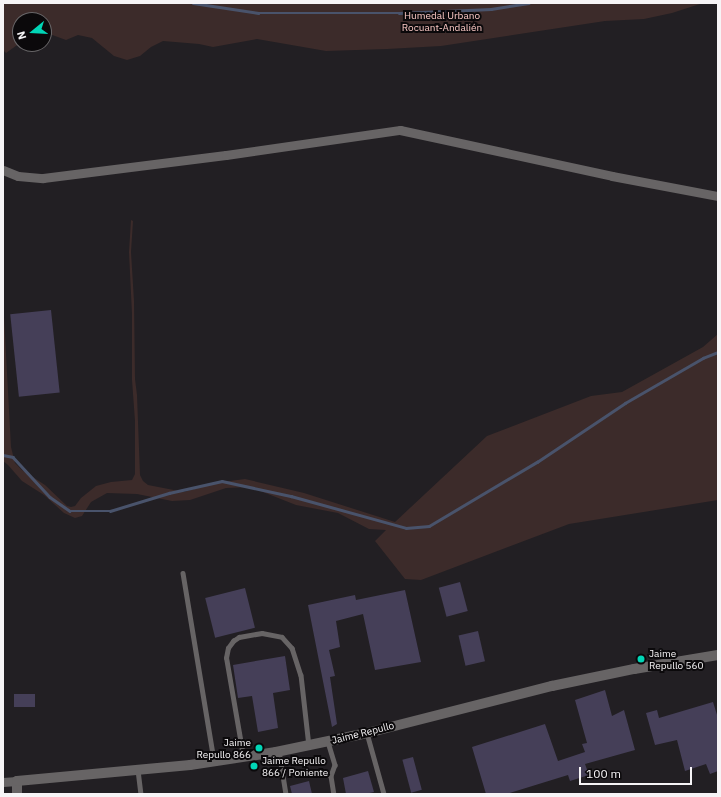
<!DOCTYPE html>
<meta charset="utf-8">
<style>
body{margin:0}
#map{position:relative;width:721px;height:797px;overflow:hidden;background:#221f23;font-family:"IBM Plex Sans",sans-serif}
div>[style]{position:absolute}
[style*='--x']{left:calc(var(--x)*1px);top:calc(var(--y)*1px);width:calc(var(--w)*1px);rotate:calc(var(--a)*1deg)}
.green>*{inset:0;background:#3c2b2a}
.stream>*{height:2.5px;margin:-1.25px;padding:0 1.25px;transform-origin:1.25px;border-radius:1.25px;background:#49536b}
.building>*{inset:0;background:#453f58;transform-origin:0 0}
.service>*{height:4.5px;margin:-2.25px;padding:0 2.25px;transform-origin:2.25px;border-radius:2.25px;background:#676465}
.minor>*{height:9px;margin:-4.5px;padding:0 4.5px;transform-origin:4.5px;border-radius:4.5px;background:#676465}
.tertiary>*{height:10px;margin:-5px;padding:0 5px;transform-origin:5px;border-radius:5px;background:#676465}
.dots>*{width:11px;height:11px;translate:-50% -50%;box-sizing:border-box;border:2px solid #0b090b;border-radius:50%}
span{translate:-50% -50%;white-space:nowrap;text-align:center;line-height:1.15;-webkit-text-stroke:4px #0b090b;paint-order:stroke}
.park-label{font-size:10px;color:#fac8c4}
.poi-label{font-size:10px;color:#f6f4f6}
.left{translate:0 -50%;text-align:left}
.right{translate:-100% -50%;text-align:right}
.street-label{font-size:10px;color:#f6f4f6}
.frame{position:absolute;inset:0;border:4px solid #f6f4f6;pointer-events:none}
.north{position:absolute;left:12px;top:12px;width:40px;height:40px;box-sizing:border-box;background:#0b090b;border:1px solid #696769;border-radius:50%;rotate:252deg;font-size:11px;font-weight:700;line-height:16px;text-align:center;color:#f6f4f6}
.north::after{content:'';display:block;margin:auto;width:14px;height:18px;background:#01d5b6;clip-path:polygon(50% 0,100% 100%,50% 72%,0 100%)}
.scale{position:absolute;left:579px;top:767px;width:113px;height:18px;box-sizing:border-box;border:2px solid #f6f4f6;border-top:0;padding-left:5px;font-size:12px;line-height:14px;white-space:nowrap;color:#f6f4f6;-webkit-text-stroke:3px #0b090b;paint-order:stroke}
</style>
<div id="map">
<div class="green">
<div style="clip-path:polygon(3px 3px,703px 3px,672px 13px,644px 19px,605px 21px,441px 46px,387px 49px,326px 51px,257px 39px,213px 47px,199px 44px,163px 41px,151px 47px,140px 56px,127px 60px,114px 56px,92px 38px,78px 35px,66px 40px,44px 32px,44px 20px,20px 20px,20px 43px,6px 53px,3px 50px)"></div>
<div style="clip-path:polygon(131px 220px,133px 221px,131px 252px,134px 301px,135px 379px,137px 395px,140px 475px,143px 481px,148px 485px,184px 492px,215px 483px,245px 479px,304px 493px,395px 522px,487px 436px,591px 396px,622px 392px,703px 347px,718px 334px,718px 500px,569px 524px,421px 580px,405px 579px,375px 541px,386px 530px,369px 529px,338px 513px,296px 505px,250px 487px,226px 488px,190px 500px,172px 501px,137px 494px,107px 493px,91px 502px,82px 516px,75px 518px,64px 513px,44px 495px,22px 481px,8px 465px,3px 461px,3px 298px,11px 447px,15px 463px,22px 470px,45px 485px,67px 506px,71px 507px,75px 506px,81px 498px,96px 486px,111px 482px,132px 480px,135px 474px,135px 421px,132px 380px,132px 314px,129px 252px)"></div>
</div>
<div class="stream">
<div style="--x:193;--y:3;--w:66;--a:8.7"></div>
<div style="--x:258;--y:13;--w:141;--a:0"></div>
<div style="--x:399;--y:13;--w:92;--a:-2.5"></div>
<div style="--x:491;--y:9;--w:38;--a:-9"></div>
<div style="--x:3;--y:455;--w:10;--a:11"></div>
<div style="--x:13;--y:457;--w:54;--a:47.2"></div>
<div style="--x:50;--y:497;--w:24;--a:35"></div>
<div style="--x:70;--y:511;--w:40;--a:0"></div>
<div style="--x:110;--y:511;--w:62;--a:-17"></div>
<div style="--x:169;--y:493;--w:54;--a:-12.8"></div>
<div style="--x:222;--y:481;--w:71;--a:12.3"></div>
<div style="--x:291;--y:496;--w:119;--a:15.5"></div>
<div style="--x:406;--y:528;--w:23;--a:-5"></div>
<div style="--x:429;--y:526;--w:126;--a:-30.7"></div>
<div style="--x:537;--y:462;--w:106;--a:-33.8"></div>
<div style="--x:625;--y:403;--w:90;--a:-30"></div>
<div style="--x:703;--y:358;--w:16;--a:-22"></div>
</div>
<div class="building">
<div style="left:51px;top:310px;width:83px;height:41px;rotate:84deg"></div>
<div style="left:460px;top:582px;width:30px;height:22px;rotate:75deg"></div>
<div style="left:245px;top:588px;width:41px;height:41px;rotate:76deg"></div>
<div style="clip-path:polygon(405px 590px,421px 662px,375px 670px,363px 614px,336px 621px,340px 647px,329px 650px,335px 676px,330px 677px,337px 724px,332px 727px,308px 605px,355px 595px,356px 600px)"></div>
<div style="left:478px;top:631px;width:31px;height:20px;rotate:77deg"></div>
<div style="clip-path:polygon(285px 656px,290px 690px,273px 693px,278px 728px,258px 732px,252px 696px,238px 698px,233px 665px)"></div>
<div style="clip-path:polygon(605px 690px,612px 716px,624px 710px,635px 750px,585px 764px,589px 775px,570px 781px,568px 775px,506px 794px,486px 794px,472px 747px,545px 724px,558px 761px,585px 752px,582px 744px,587px 743px,575px 700px)"></div>
<div style="left:35px;top:694px;width:13px;height:21px;rotate:90deg"></div>
<div style="clip-path:polygon(713px 702px,718px 718px,718px 771px,710px 774px,706px 764px,685px 771px,677px 740px,655px 745px,646px 713px,657px 710px,659px 718px)"></div>
<div style="left:413px;top:757px;width:34px;height:11px;rotate:75deg"></div>
<div style="clip-path:polygon(368px 771px,374px 792px,365px 794px,346px 794px,343px 778px)"></div>
<div style="clip-path:polygon(309px 781px,312px 794px,292px 794px,290px 786px)"></div>
</div>
<div class="service">
<div style="--x:183;--y:573;--w:191;--a:80.6"></div>
<div style="--x:367;--y:733;--w:63;--a:74.4"></div>
<div style="--x:328;--y:742;--w:24;--a:73"></div>
<div style="--x:335;--y:765;--w:12;--a:110"></div>
<div style="--x:331;--y:776;--w:18;--a:81"></div>
<div style="--x:279;--y:751;--w:44;--a:80.8"></div>
<div style="--x:243;--y:756;--w:99;--a:-99.8"></div>
<div style="--x:226;--y:658;--w:10;--a:-79"></div>
<div style="--x:228;--y:648;--w:9;--a:-54"></div>
<div style="--x:233;--y:641;--w:7;--a:-34"></div>
<div style="--x:239;--y:637;--w:23;--a:-10"></div>
<div style="--x:262;--y:633;--w:20;--a:11"></div>
<div style="--x:282;--y:637;--w:15;--a:48"></div>
<div style="--x:292;--y:648;--w:28;--a:72"></div>
<div style="--x:301;--y:675;--w:71;--a:83.6"></div>
<div style="--x:138;--y:770;--w:24;--a:83"></div>
</div>
<div class="minor">
<div style="--x:3;--y:170;--w:16;--a:22"></div>
<div style="--x:18;--y:176;--w:25;--a:5"></div>
<div style="--x:43;--y:178;--w:184;--a:-7.2"></div>
<div style="--x:226;--y:155;--w:176;--a:-8.2"></div>
<div style="--x:400;--y:130;--w:217;--a:12.2"></div>
<div style="--x:612;--y:176;--w:108;--a:10.7"></div>
<div style="--x:3;--y:782;--w:14;--a:-4"></div>
</div>
<div class="tertiary">
<div style="--x:17;--y:794;--w:13;--a:-90"></div>
<div style="--x:17;--y:781;--w:174;--a:-5.3"></div>
<div style="--x:190;--y:765;--w:87;--a:-8.6"></div>
<div style="--x:276;--y:752;--w:93;--a:-11.8"></div>
<div style="--x:367;--y:733;--w:191;--a:-14.3"></div>
<div style="--x:552;--y:686;--w:84;--a:-11.7"></div>
<div style="--x:634;--y:669;--w:85;--a:-9.5"></div>
</div>
<div class="dots">
<div style="left:641px;top:659px;background:#01d5b6"></div>
<div style="left:259px;top:748px;background:#01d5b6"></div>
<div style="left:254px;top:766px;background:#01d5b6"></div>
</div>
<div class="park-label">
<span style="left:442px;top:21px">Humedal Urbano<br>Rocuant-Andalién</span>
</div>
<div class="poi-label">
<span class="left" style="left:649px;top:659px">Jaime<br>Repullo 560</span>
<span class="right" style="left:251px;top:748px">Jaime<br>Repullo 866</span>
<span class="left" style="left:262px;top:766px">Jaime Repullo<br>866 / Poniente</span>
</div>
<div class="street-label">
<span style="left:363px;top:733px;rotate:-14deg">Jaime Repullo</span>
</div>
<div class="frame"></div>
<div class="north">N</div>
<div class="scale">100 m</div>
</div>
